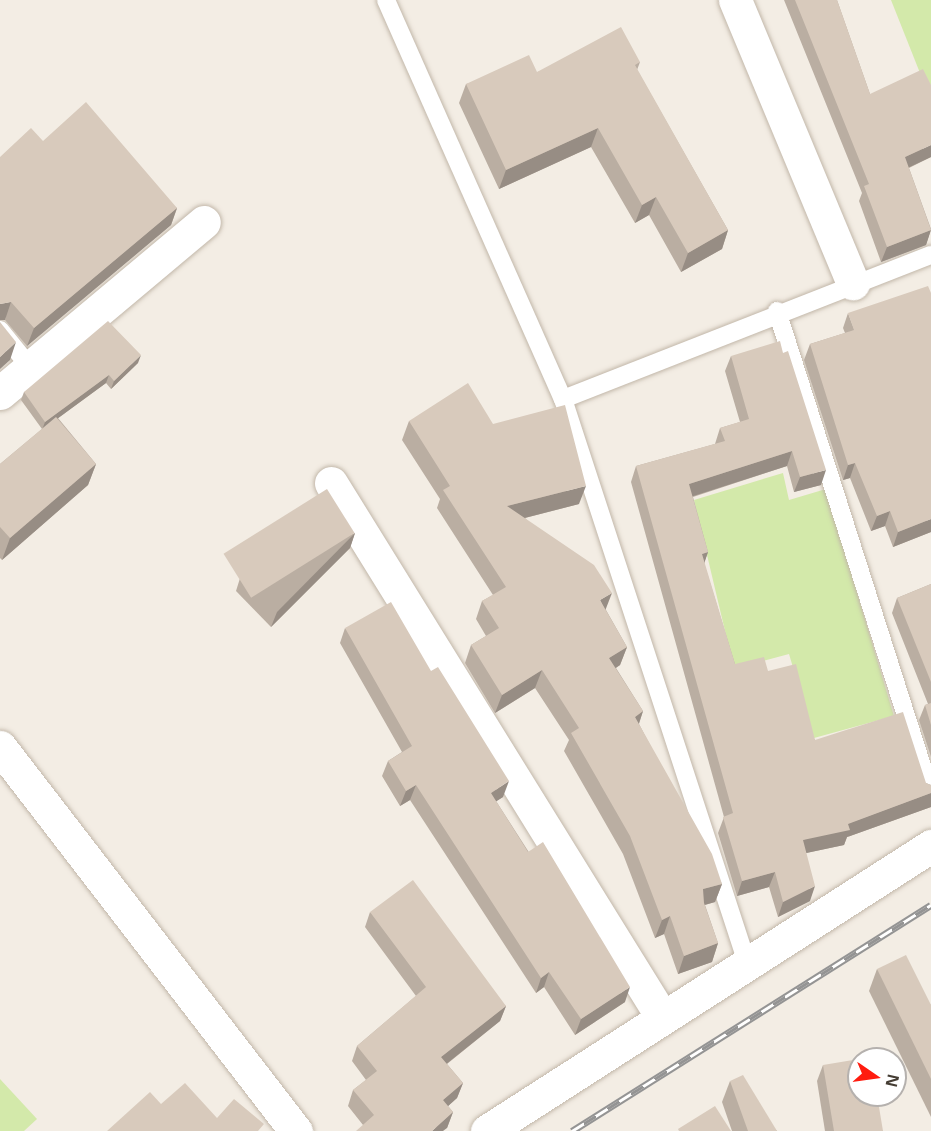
<!DOCTYPE html>
<style>
body{margin:0}
#map{position:relative;width:931px;height:1131px;overflow:hidden;background:#f3ede4;font-family:"Open Sans",sans-serif}
div>[style]{position:absolute}
[style*='--x']{left:calc(var(--x)*1px);top:calc(var(--y)*1px);width:calc(var(--w)*1px);rotate:calc(var(--a)*1deg)}
.green>*{inset:0;background:#d3e9aa}
.roads{filter:drop-shadow(0 0 2px #c2b7a9) drop-shadow(0 0 2px #c2b7a9)}
.service>*{height:18px;margin:-9px;padding:0 9px;transform-origin:9px;border-radius:9px;background:#fff}
.minor>*{height:33px;margin:-16.5px;padding:0 16.5px;transform-origin:16.5px;border-radius:16.5px;background:#fff}
.tertiary>*{height:33px;margin:-16.5px;padding:0 16.5px;transform-origin:16.5px;border-radius:16.5px;background:#fff}
.rail>*{height:7px;margin-top:-3.5px;transform-origin:0;background:repeating-linear-gradient(90deg,#fff 0 14px,#949494 0 28px);box-sizing:border-box;border-block:2px solid #949494}
.wall>*{inset:0;background:#baaea2}
.shaded-wall>*{inset:0;background:#978d84}
.building>*{inset:0;background:#d8cabc;transform-origin:0 0}
span{translate:-50% -50%;white-space:nowrap;text-align:center;line-height:1.15;-webkit-text-stroke:4.5px #fff;paint-order:stroke}
.north{position:absolute;left:847px;top:1047px;width:60px;height:60px;box-sizing:border-box;background:#fff;border:2px solid #b5b1ae;border-radius:50%;rotate:103deg;font-size:16px;font-weight:700;line-height:24px;text-align:center;color:#453d34}
.north::after{content:'';display:block;margin:auto;width:21px;height:27px;background:#ff1c0f;clip-path:polygon(50% 0,100% 100%,50% 72%,0 100%)}
</style>
<div id="map">
<div class="green">
<div style="clip-path:polygon(891px 0,931px 0,931px 98px,920px 73px)"></div>
<div style="clip-path:polygon(783px 473px,789px 500px,826px 489px,894px 716px,814px 738px,789px 654px,734px 669px,694px 500px)"></div>
<div style="clip-path:polygon(0 1079px,37px 1119px,24px 1131px,0 1131px)"></div>
</div>
<div class="roads">
<div class="service">
<div style="--x:386;--y:0;--w:436;--a:66.1"></div>
<div style="--x:563;--y:399;--w:593;--a:71.93"></div>
<div style="--x:777;--y:311;--w:507;--a:72.32"></div>
<div style="--x:0;--y:330;--w:48;--a:51"></div>
<div style="--x:563;--y:399;--w:395;--a:-21.4"></div>
</div>
<div class="minor">
<div style="--x:735;--y:0;--w:307;--a:67.4"></div>
<div style="--x:0;--y:393;--w:266;--a:-40"></div>
<div style="--x:331;--y:483;--w:628;--a:58.21"></div>
<div style="--x:487;--y:1131;--w:528;--a:-32.7"></div>
</div>
<div class="tertiary">
<div style="--x:0;--y:747;--w:485;--a:52.4"></div>
</div>
</div>
<div class="rail">
<div style="--x:572;--y:1131;--w:424;--a:-32.2"></div>
</div>
<div class="wall">
<div style="clip-path:polygon(784px 0,837px 0,870px 94px,931px 157px,909px 168px,931px 229px,926px 245px,881px 262px,859px 201px,862px 193px)"></div>
<div style="clip-path:polygon(640px 62px,637px 70px,728px 230px,722px 249px,681px 272px,649px 215px,635px 223px,591px 147px,499px 189px,459px 103px,466px 84px,537px 72px)"></div>
<div style="clip-path:polygon(43px 141px,177px 208px,171px 225px,27px 346px,5px 320px)"></div>
<div style="clip-path:polygon(848px 313px,931px 532px,893px 547px,885px 526px,871px 531px,850px 478px,843px 480px,804px 360px,810px 344px,845px 333px,843px 328px)"></div>
<div style="clip-path:polygon(731px 356px,821px 485px,794px 492px,787px 466px,693px 497px,708px 552px,704px 563px,735px 664px,768px 671px,815px 740px,931px 785px,931px 807px,847px 837px,844px 845px,806px 853px,810px 901px,778px 917px,769px 887px,737px 896px,718px 833px,724px 817px,631px 482px,636px 466px,715px 444px,720px 428px,740px 422px,725px 371px)"></div>
<div style="clip-path:polygon(138px 363px,111px 389px,106px 383px,58px 418px,96px 464px,88px 485px,2px 560px,0 558px,0 464px,42px 429px,21px 400px,24px 392px)"></div>
<div style="clip-path:polygon(409px 421px,493px 424px,579px 504px,525px 518px,606px 610px,627px 647px,620px 665px,616px 668px,643px 711px,639px 724px,722px 884px,715px 902px,705px 905px,718px 943px,712px 962px,678px 974px,664px 934px,655px 938px,623px 854px,564px 751px,569px 740px,535px 688px,495px 713px,465px 663px,471px 645px,486px 636px,476px 619px,482px 601px,493px 595px,437px 508px,440px 499px,402px 440px)"></div>
<div style="clip-path:polygon(355px 533px,350px 548px,271px 627px,236px 591px,241px 575px)"></div>
<div style="clip-path:polygon(931px 584px,931px 757px,919px 720px,925px 705px,928px 704px,892px 613px,897px 598px)"></div>
<div style="clip-path:polygon(345px 628px,503px 797px,496px 801px,625px 1002px,575px 1035px,544px 987px,536px 993px,410px 800px,400px 806px,382px 776px,388px 761px,402px 752px,340px 643px)"></div>
<div style="clip-path:polygon(370px 912px,506px 1006px,500px 1021px,447px 1064px,463px 1083px,457px 1098px,448px 1106px,453px 1112px,447px 1128px,363px 1125px,348px 1106px,353px 1090px,366px 1080px,352px 1061px,357px 1046px,416px 996px,365px 927px)"></div>
<div style="clip-path:polygon(877px 969px,931px 1005px,931px 1117px,869px 991px)"></div>
<div style="clip-path:polygon(823px 1065px,883px 1131px,825px 1131px,817px 1081px)"></div>
<div style="clip-path:polygon(730px 1081px,777px 1131px,732px 1131px,722px 1102px)"></div>
</div>
<div class="shaded-wall">
<div style="clip-path:polygon(598px 128px,591px 147px,499px 189px,506px 170px)"></div>
<div style="clip-path:polygon(931px 145px,931px 157px,899px 172px,905px 157px)"></div>
<div style="clip-path:polygon(656px 197px,649px 215px,635px 223px,642px 205px)"></div>
<div style="clip-path:polygon(177px 208px,171px 225px,27px 346px,34px 328px)"></div>
<div style="clip-path:polygon(728px 230px,722px 249px,681px 272px,688px 253px)"></div>
<div style="clip-path:polygon(931px 230px,926px 245px,881px 262px,887px 247px)"></div>
<div style="clip-path:polygon(11px 302px,5px 320px,0 320px,0 304px)"></div>
<div style="clip-path:polygon(16px 342px,10px 360px,0 369px,0 357px)"></div>
<div style="clip-path:polygon(141px 355px,138px 363px,111px 389px,114px 381px)"></div>
<div style="clip-path:polygon(109px 375px,106px 383px,42px 430px,45px 422px)"></div>
<div style="clip-path:polygon(792px 451px,787px 466px,684px 499px,689px 484px)"></div>
<div style="clip-path:polygon(855px 463px,850px 478px,843px 480px,848px 465px)"></div>
<div style="clip-path:polygon(96px 464px,88px 485px,2px 560px,10px 538px)"></div>
<div style="clip-path:polygon(826px 470px,821px 485px,794px 492px,800px 477px)"></div>
<div style="clip-path:polygon(586px 486px,579px 504px,501px 524px,507px 506px)"></div>
<div style="clip-path:polygon(890px 511px,885px 526px,871px 531px,877px 516px)"></div>
<div style="clip-path:polygon(931px 519px,931px 532px,893px 547px,898px 532px)"></div>
<div style="clip-path:polygon(355px 533px,350px 548px,271px 627px,277px 612px)"></div>
<div style="clip-path:polygon(708px 552px,703px 567px,702px 554px)"></div>
<div style="clip-path:polygon(612px 593px,605px 611px,600px 600px)"></div>
<div style="clip-path:polygon(627px 647px,620px 665px,603px 676px,609px 658px)"></div>
<div style="clip-path:polygon(542px 670px,535px 688px,495px 713px,502px 695px)"></div>
<div style="clip-path:polygon(643px 711px,637px 729px,635px 717px)"></div>
<div style="clip-path:polygon(509px 781px,503px 797px,486px 808px,491px 793px)"></div>
<div style="clip-path:polygon(416px 785px,410px 800px,400px 806px,406px 791px)"></div>
<div style="clip-path:polygon(931px 793px,931px 807px,847px 837px,844px 845px,797px 855px,803px 840px)"></div>
<div style="clip-path:polygon(775px 872px,769px 887px,737px 896px,742px 881px)"></div>
<div style="clip-path:polygon(722px 884px,715px 902px,697px 907px,703px 889px)"></div>
<div style="clip-path:polygon(815px 886px,810px 901px,778px 917px,783px 902px)"></div>
<div style="clip-path:polygon(670px 916px,664px 934px,655px 938px,662px 920px)"></div>
<div style="clip-path:polygon(718px 943px,712px 962px,678px 974px,684px 956px)"></div>
<div style="clip-path:polygon(549px 972px,544px 987px,536px 993px,541px 978px)"></div>
<div style="clip-path:polygon(630px 987px,625px 1002px,575px 1035px,581px 1019px)"></div>
<div style="clip-path:polygon(506px 1006px,500px 1021px,435px 1073px,441px 1057px)"></div>
<div style="clip-path:polygon(463px 1083px,457px 1098px,437px 1116px,443px 1100px)"></div>
<div style="clip-path:polygon(453px 1112px,447px 1128px,443px 1131px,432px 1131px)"></div>
</div>
<div class="building">
<div style="clip-path:polygon(795px 0,837px 0,870px 94px,923px 69px,931px 85px,931px 145px,905px 157px,931px 230px,887px 247px,864px 186px,869px 184px)"></div>
<div style="clip-path:polygon(621px 27px,640px 62px,635px 65px,728px 230px,688px 253px,656px 197px,642px 205px,598px 128px,506px 170px,466px 84px,529px 55px,537px 72px)"></div>
<div style="clip-path:polygon(86px 102px,177px 208px,34px 328px,11px 302px,0 304px,0 157px,31px 128px,43px 141px)"></div>
<div style="clip-path:polygon(928px 286px,931px 293px,931px 519px,898px 532px,890px 511px,877px 516px,855px 463px,848px 465px,810px 344px,854px 330px,848px 313px)"></div>
<div style="clip-path:polygon(108px 321px,141px 355px,114px 381px,109px 375px,45px 422px,24px 392px)"></div>
<div style="clip-path:polygon(0 322px,16px 342px,0 357px)"></div>
<div style="clip-path:polygon(780px 341px,783px 353px,788px 351px,826px 470px,800px 477px,792px 451px,689px 484px,708px 552px,702px 554px,735px 664px,764px 657px,768px 671px,796px 664px,815px 740px,903px 712px,926px 783px,931px 785px,931px 793px,848px 824px,850px 830px,803px 840px,815px 886px,783px 902px,775px 872px,742px 881px,723px 817px,733px 813px,636px 466px,725px 441px,720px 428px,749px 419px,731px 356px)"></div>
<div style="clip-path:polygon(468px 383px,493px 424px,565px 405px,586px 486px,507px 506px,594px 565px,612px 593px,600px 600px,627px 647px,609px 658px,643px 711px,635px 717px,712px 854px,722px 884px,703px 889px,704px 903px,718px 943px,684px 956px,670px 916px,662px 920px,630px 836px,571px 733px,579px 728px,542px 670px,502px 695px,471px 645px,499px 628px,482px 601px,506px 587px,443px 490px,450px 486px,409px 421px)"></div>
<div style="clip-path:polygon(56px 417px,96px 464px,10px 538px,0 527px,0 464px)"></div>
<div style="left:327px;top:489px;width:52px;height:122px;rotate:58deg"></div>
<div style="clip-path:polygon(931px 584px,931px 682px,897px 598px)"></div>
<div style="clip-path:polygon(391px 602px,431px 671px,438px 667px,509px 781px,491px 793px,528px 852px,543px 842px,630px 987px,581px 1019px,549px 972px,541px 978px,416px 785px,406px 791px,388px 761px,412px 746px,345px 628px)"></div>
<div style="clip-path:polygon(931px 703px,931px 725px,925px 705px)"></div>
<div style="clip-path:polygon(413px 880px,506px 1006px,441px 1057px,463px 1083px,443px 1100px,453px 1112px,432px 1131px,356px 1131px,374px 1115px,353px 1090px,377px 1071px,357px 1046px,426px 987px,370px 912px)"></div>
<div style="clip-path:polygon(906px 955px,931px 1005px,931px 1079px,877px 969px)"></div>
<div style="clip-path:polygon(871px 1057px,872px 1059px,859px 1059px,859px 1095px,877px 1095px,883px 1131px,834px 1131px,823px 1065px)"></div>
<div style="clip-path:polygon(743px 1075px,777px 1131px,748px 1131px,730px 1081px)"></div>
<div style="clip-path:polygon(185px 1083px,217px 1118px,234px 1099px,264px 1124px,258px 1131px,107px 1131px,150px 1092px,161px 1104px)"></div>
<div style="clip-path:polygon(715px 1106px,731px 1131px,679px 1131px,678px 1129px)"></div>
</div>
<div class="north">N</div>
</div>
